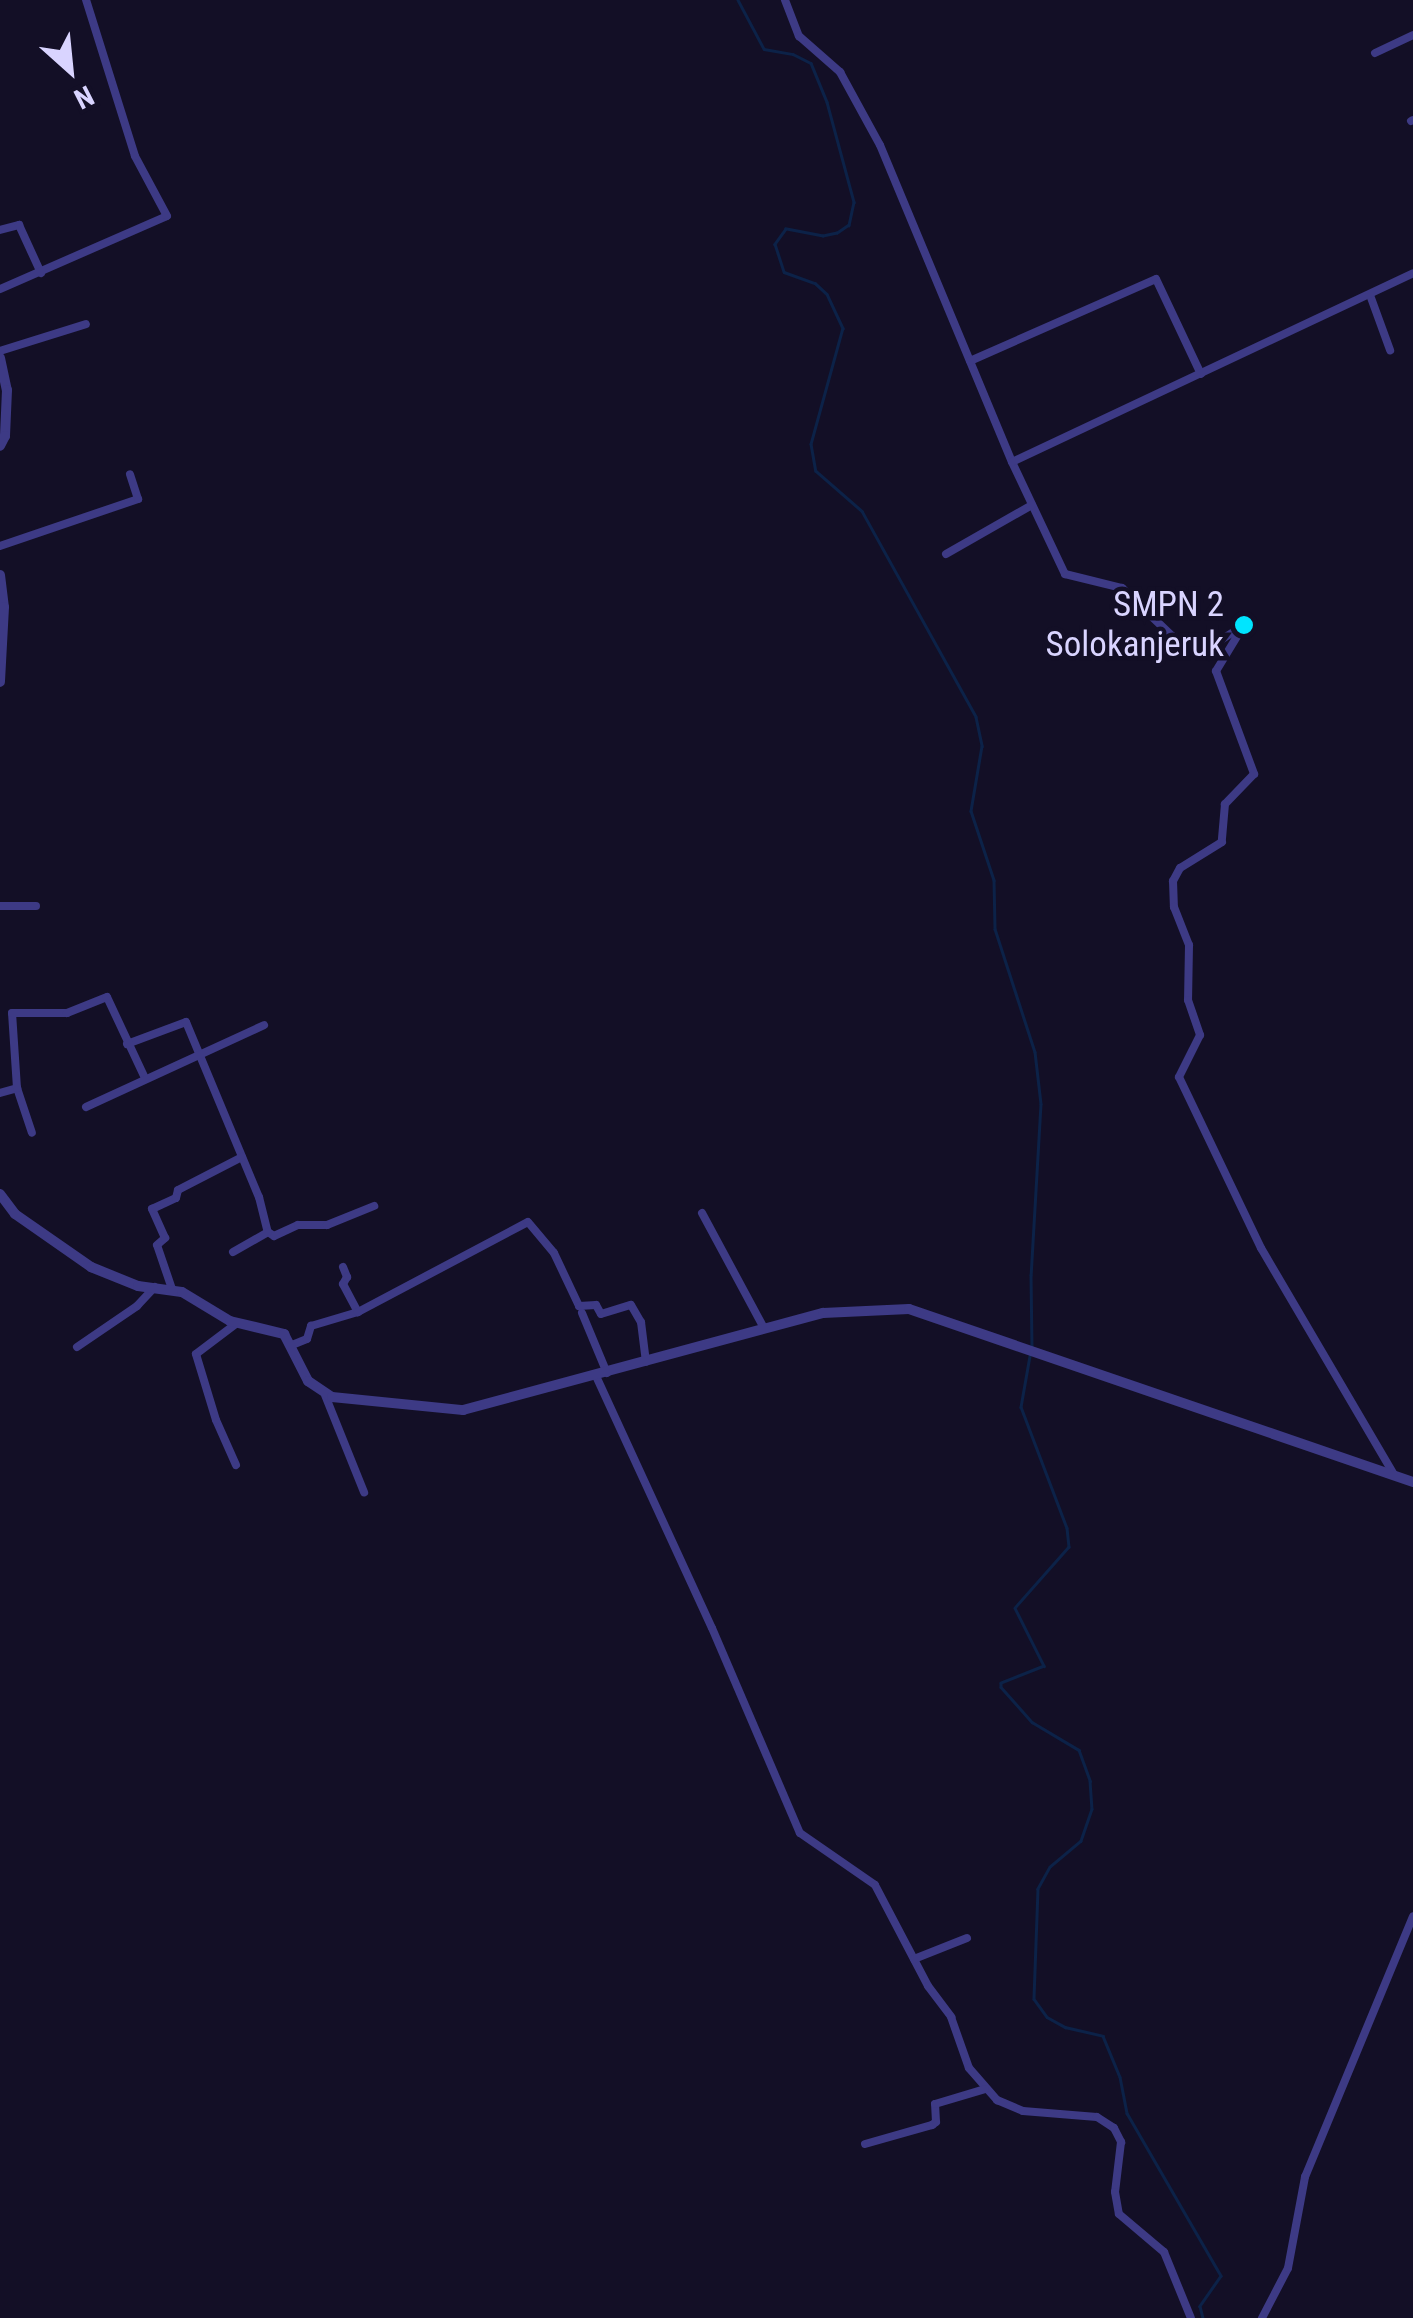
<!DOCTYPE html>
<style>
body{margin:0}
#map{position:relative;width:1413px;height:2318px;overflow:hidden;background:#130f26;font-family:"Roboto Condensed",sans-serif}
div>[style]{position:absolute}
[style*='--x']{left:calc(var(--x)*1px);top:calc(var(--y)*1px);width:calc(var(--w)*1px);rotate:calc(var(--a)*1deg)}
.stream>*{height:2.5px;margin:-1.25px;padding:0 1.25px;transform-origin:1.25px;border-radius:1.25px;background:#0c2248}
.minor>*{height:8px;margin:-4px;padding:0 4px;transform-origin:4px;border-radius:4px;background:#3d3a85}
.tertiary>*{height:10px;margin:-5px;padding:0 5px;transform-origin:5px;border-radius:5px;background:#3d3a85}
.dots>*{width:28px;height:28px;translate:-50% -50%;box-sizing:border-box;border:5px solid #130f26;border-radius:50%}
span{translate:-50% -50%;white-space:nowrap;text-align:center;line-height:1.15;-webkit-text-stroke:9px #130f26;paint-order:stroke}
.poi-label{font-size:35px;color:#d9d4ff}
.right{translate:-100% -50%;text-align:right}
.north{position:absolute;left:20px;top:20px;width:100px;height:100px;-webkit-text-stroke:8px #130f26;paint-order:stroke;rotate:153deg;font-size:28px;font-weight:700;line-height:40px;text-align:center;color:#d9d4ff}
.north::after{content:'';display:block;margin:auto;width:35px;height:45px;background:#d9d4ff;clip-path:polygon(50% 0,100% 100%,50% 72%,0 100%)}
</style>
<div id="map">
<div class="stream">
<div style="--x:738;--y:0;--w:55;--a:62"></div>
<div style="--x:764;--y:49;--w:29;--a:10"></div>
<div style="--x:793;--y:54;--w:20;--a:27"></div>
<div style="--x:811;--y:63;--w:42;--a:67.7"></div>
<div style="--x:827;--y:102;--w:104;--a:74.9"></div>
<div style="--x:854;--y:202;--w:24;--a:102"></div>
<div style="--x:849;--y:225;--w:14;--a:146"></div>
<div style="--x:837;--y:233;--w:14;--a:168"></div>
<div style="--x:823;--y:236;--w:38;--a:-169"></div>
<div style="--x:786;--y:229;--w:19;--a:126"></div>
<div style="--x:775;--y:244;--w:29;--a:72"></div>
<div style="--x:784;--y:272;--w:33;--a:20"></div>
<div style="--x:815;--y:283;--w:16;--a:43"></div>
<div style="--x:827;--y:294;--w:38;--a:65"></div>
<div style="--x:843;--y:328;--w:120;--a:105.4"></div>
<div style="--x:811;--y:444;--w:27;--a:80"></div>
<div style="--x:816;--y:471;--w:61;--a:41"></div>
<div style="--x:862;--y:511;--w:235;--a:61"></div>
<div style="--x:976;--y:717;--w:30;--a:78"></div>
<div style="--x:982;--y:746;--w:66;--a:99.6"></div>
<div style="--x:971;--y:811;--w:73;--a:71.6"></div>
<div style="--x:994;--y:880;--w:49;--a:88.8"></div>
<div style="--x:995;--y:929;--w:129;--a:72"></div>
<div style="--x:1035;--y:1052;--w:52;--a:83.4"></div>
<div style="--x:1041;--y:1104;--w:171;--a:93.3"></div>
<div style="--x:1031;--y:1275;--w:73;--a:89.2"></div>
<div style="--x:1030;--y:1356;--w:52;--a:100"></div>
<div style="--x:1021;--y:1407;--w:129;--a:69.2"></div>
<div style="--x:1067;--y:1528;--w:19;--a:84"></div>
<div style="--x:1069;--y:1547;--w:81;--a:131.5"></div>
<div style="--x:1015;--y:1608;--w:65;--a:63.4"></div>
<div style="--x:1044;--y:1666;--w:46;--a:158.4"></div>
<div style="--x:1001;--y:1683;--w:4;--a:90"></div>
<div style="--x:1001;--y:1687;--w:47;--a:48.5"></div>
<div style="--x:1032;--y:1722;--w:55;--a:30.8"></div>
<div style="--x:1079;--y:1750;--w:33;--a:70"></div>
<div style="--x:1090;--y:1781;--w:28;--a:86"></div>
<div style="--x:1092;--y:1809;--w:34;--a:109"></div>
<div style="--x:1081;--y:1841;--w:40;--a:140"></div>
<div style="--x:1050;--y:1867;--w:25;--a:119"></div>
<div style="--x:1038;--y:1889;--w:110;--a:92.1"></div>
<div style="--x:1034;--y:1999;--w:22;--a:54"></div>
<div style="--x:1047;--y:2017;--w:21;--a:29"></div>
<div style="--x:1065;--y:2027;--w:39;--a:13"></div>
<div style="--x:1103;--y:2036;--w:44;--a:67.5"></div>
<div style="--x:1120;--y:2077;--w:37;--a:79"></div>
<div style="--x:1127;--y:2113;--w:188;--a:60"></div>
<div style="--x:1221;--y:2276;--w:37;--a:125"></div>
<div style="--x:1200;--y:2306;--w:12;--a:76"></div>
</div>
<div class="minor">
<div style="--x:785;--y:0;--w:39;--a:69"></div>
<div style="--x:799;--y:36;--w:55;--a:41.3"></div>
<div style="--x:840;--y:72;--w:83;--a:61.3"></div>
<div style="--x:880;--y:145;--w:343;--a:67.4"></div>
<div style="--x:1012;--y:462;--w:124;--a:64.7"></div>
<div style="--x:1065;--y:574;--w:59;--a:13.8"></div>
<div style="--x:1122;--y:588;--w:69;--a:43.8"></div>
<div style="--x:1172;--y:636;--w:35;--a:25"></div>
<div style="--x:1204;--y:651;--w:48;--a:-33"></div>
<div style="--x:1244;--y:625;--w:54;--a:121.3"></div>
<div style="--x:1216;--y:671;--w:110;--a:69.7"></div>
<div style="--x:1254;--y:774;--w:42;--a:134"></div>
<div style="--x:1225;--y:804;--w:38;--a:95"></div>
<div style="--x:1222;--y:842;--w:49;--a:148.2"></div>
<div style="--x:1180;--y:868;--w:15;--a:118"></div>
<div style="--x:1173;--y:881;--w:26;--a:88"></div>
<div style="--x:1174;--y:907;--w:41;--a:68.5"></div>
<div style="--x:1189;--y:945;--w:55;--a:91"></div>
<div style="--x:1188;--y:1000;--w:37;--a:71"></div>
<div style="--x:1200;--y:1035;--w:47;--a:116.6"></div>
<div style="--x:1179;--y:1077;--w:190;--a:64.4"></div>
<div style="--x:1261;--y:1248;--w:263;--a:59.6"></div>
<div style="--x:1375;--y:53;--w:42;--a:-25.3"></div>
<div style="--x:1411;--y:121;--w:2;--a:-27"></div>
<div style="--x:0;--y:230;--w:20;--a:-15"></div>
<div style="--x:19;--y:225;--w:53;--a:65.4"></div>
<div style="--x:0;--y:289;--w:182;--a:-23.6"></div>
<div style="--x:167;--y:216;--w:68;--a:-118.1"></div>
<div style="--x:135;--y:156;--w:164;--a:-107.4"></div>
<div style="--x:1370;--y:295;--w:59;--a:70"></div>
<div style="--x:0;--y:351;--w:90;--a:-17.4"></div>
<div style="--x:970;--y:361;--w:203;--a:-23.8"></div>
<div style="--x:1156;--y:279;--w:105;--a:64.7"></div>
<div style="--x:1012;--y:462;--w:443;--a:-25.2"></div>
<div style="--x:0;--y:546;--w:146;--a:-18.8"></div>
<div style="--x:138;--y:499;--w:26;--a:-108"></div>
<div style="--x:946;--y:554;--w:99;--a:-29.7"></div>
<div style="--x:0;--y:906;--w:36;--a:0"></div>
<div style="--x:127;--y:1044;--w:63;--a:-20.4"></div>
<div style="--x:186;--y:1022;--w:190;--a:67.4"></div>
<div style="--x:259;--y:1197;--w:36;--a:76"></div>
<div style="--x:268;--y:1232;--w:7;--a:34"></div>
<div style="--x:274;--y:1236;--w:26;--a:-25"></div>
<div style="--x:298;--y:1225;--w:29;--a:0"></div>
<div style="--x:327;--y:1225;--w:51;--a:-22"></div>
<div style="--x:17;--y:1088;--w:47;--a:71.6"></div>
<div style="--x:0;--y:1093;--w:18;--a:-16"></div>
<div style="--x:17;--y:1088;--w:75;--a:-93.8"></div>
<div style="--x:12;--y:1013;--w:55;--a:0"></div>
<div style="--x:67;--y:1013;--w:43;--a:-21.8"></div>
<div style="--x:107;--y:997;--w:89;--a:64.9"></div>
<div style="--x:86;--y:1107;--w:196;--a:-24.7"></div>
<div style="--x:702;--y:1213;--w:131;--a:61.7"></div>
<div style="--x:233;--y:1252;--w:40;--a:-29.7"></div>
<div style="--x:343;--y:1267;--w:11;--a:68"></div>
<div style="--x:347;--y:1277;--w:8;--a:120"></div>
<div style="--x:343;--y:1284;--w:32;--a:62"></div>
<div style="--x:172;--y:1289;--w:46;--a:-108.8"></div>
<div style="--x:157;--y:1245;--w:11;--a:-41"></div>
<div style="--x:165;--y:1238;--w:32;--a:-114"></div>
<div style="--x:152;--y:1209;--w:26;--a:-25"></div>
<div style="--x:176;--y:1198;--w:8;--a:-76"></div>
<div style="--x:178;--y:1190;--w:72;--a:-27.3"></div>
<div style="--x:582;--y:1313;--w:65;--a:67.4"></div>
<div style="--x:292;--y:1345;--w:16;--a:-22"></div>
<div style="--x:307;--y:1339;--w:14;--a:-73"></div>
<div style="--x:311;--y:1326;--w:49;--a:-16.6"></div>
<div style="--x:358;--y:1312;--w:192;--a:-27.9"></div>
<div style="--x:528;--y:1222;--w:40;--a:50"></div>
<div style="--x:554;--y:1253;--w:59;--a:64.7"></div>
<div style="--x:579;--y:1306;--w:17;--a:-3"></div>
<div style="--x:596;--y:1305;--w:10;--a:61"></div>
<div style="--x:601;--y:1314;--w:31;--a:-17"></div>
<div style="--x:631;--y:1305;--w:20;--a:60"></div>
<div style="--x:641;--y:1322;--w:40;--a:82.9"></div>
<div style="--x:77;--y:1347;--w:73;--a:-34.3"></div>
<div style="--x:137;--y:1306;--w:26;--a:-47"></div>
<div style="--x:596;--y:1376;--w:277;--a:65.3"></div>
<div style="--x:712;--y:1628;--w:223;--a:66.8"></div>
<div style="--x:800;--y:1833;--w:91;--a:34.7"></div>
<div style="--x:875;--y:1885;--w:114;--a:62.3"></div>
<div style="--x:928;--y:1986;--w:39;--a:53"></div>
<div style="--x:951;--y:2017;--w:54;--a:70.6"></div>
<div style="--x:969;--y:2068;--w:43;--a:48.8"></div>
<div style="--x:997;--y:2100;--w:28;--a:23"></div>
<div style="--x:1023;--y:2111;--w:74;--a:4.6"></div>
<div style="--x:1097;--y:2117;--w:20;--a:33"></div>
<div style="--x:1114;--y:2128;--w:16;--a:63"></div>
<div style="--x:1121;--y:2142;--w:50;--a:96.8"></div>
<div style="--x:1115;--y:2192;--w:22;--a:80"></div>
<div style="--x:1119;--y:2214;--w:59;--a:40.2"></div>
<div style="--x:1164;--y:2252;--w:71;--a:67.8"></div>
<div style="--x:325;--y:1395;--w:105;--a:68.1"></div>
<div style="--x:236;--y:1465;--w:49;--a:-114"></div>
<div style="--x:216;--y:1420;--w:69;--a:-106.9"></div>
<div style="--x:196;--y:1354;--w:51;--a:-37.1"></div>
<div style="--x:914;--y:1959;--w:57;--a:-21.6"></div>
<div style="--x:865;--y:2144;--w:70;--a:-15.8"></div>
<div style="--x:932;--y:2125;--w:5;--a:-37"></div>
<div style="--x:936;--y:2122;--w:18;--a:-93"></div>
<div style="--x:935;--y:2104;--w:52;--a:-16.7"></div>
<div style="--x:1262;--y:2318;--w:56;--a:-62.5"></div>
<div style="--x:1288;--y:2268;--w:93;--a:-79.4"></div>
<div style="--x:1305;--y:2177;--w:282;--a:-67.5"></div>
</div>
<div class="tertiary">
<div style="--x:0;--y:358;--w:33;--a:78"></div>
<div style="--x:7;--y:390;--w:46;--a:92.5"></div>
<div style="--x:5;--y:436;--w:11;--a:117"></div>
<div style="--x:0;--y:575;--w:32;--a:83"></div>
<div style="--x:4;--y:607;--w:75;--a:93.1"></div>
<div style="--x:0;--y:1194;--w:25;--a:53"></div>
<div style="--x:15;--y:1214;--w:93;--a:34.9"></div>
<div style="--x:91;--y:1267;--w:51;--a:22"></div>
<div style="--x:138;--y:1286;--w:44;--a:7.8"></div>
<div style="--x:182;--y:1292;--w:56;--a:31.1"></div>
<div style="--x:230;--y:1321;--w:56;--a:13.5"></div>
<div style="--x:284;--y:1334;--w:53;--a:62.9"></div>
<div style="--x:308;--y:1381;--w:29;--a:34"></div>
<div style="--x:332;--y:1397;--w:132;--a:5.7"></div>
<div style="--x:463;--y:1410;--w:373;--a:-15.1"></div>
<div style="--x:823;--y:1313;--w:86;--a:-2.7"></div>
<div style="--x:909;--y:1309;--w:533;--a:18.94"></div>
</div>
<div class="dots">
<div style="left:1244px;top:625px;background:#00e5ff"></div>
</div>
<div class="poi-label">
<span class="right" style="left:1224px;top:625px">SMPN 2<br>Solokanjeruk</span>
</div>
<div class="north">N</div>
</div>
